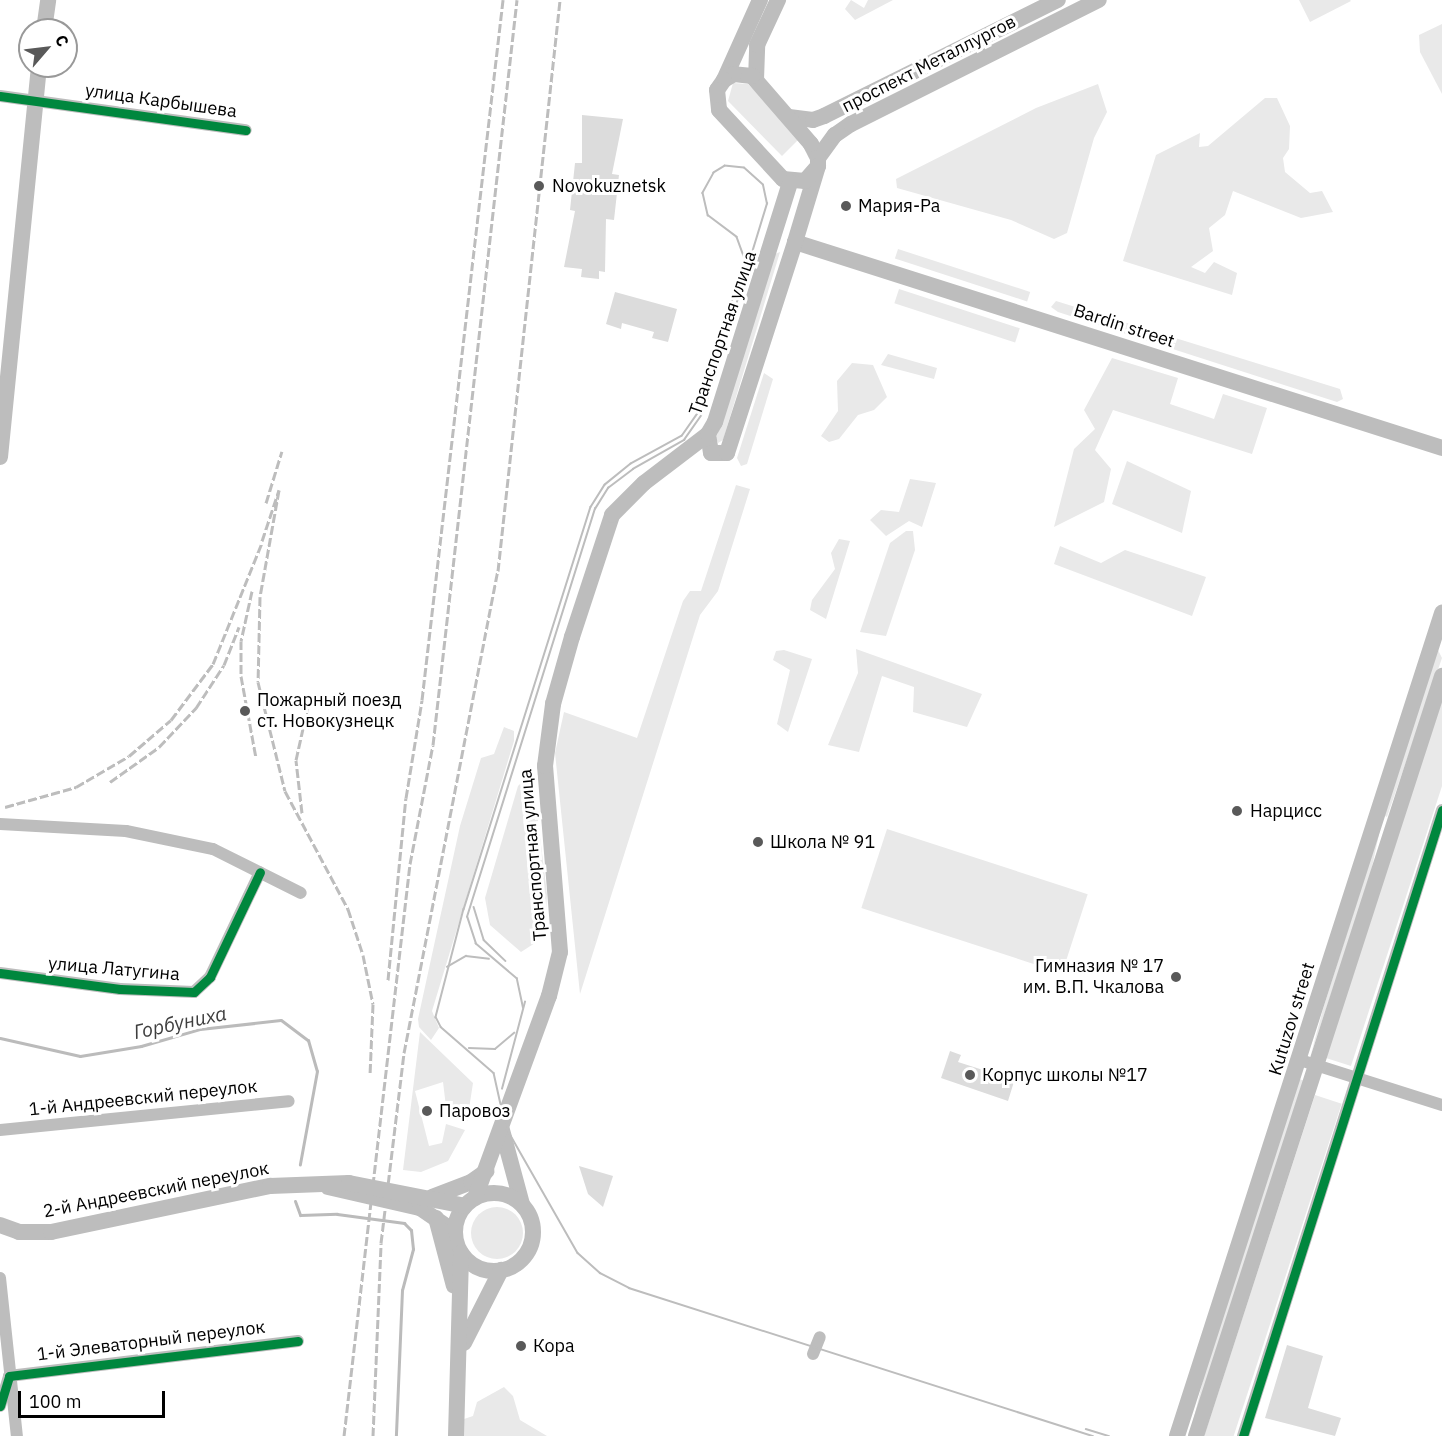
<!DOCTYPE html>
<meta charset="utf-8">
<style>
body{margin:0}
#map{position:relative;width:1442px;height:1436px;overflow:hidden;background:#fff;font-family:"IBM Plex Sans",sans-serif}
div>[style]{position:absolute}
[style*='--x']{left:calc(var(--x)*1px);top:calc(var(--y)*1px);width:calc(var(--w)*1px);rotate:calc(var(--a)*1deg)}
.green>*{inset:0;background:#e9e9e9;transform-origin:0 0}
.round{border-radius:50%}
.stream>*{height:3px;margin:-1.5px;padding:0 1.5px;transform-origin:1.5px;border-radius:1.5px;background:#bbb}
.building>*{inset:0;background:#dcdcdc}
.minor>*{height:12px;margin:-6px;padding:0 6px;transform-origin:6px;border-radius:6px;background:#bdbdbd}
.major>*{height:16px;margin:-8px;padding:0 8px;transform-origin:8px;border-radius:8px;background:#bdbdbd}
.major>.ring{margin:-8px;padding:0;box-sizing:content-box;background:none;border:16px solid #bdbdbd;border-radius:50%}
.tram>*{height:1.5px;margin:-0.75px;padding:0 0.75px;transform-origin:0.75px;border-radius:0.75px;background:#bdbdbd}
.rail>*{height:3px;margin-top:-1.5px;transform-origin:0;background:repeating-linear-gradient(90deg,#bdbdbd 0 9px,transparent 0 12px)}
.cycleway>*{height:9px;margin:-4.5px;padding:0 4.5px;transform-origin:4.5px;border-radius:4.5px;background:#00873e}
.dots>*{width:16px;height:16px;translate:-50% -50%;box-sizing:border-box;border:3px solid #fff;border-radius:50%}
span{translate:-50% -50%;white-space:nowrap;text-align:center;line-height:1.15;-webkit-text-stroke:6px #fff;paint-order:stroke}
.street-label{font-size:18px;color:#000}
.poi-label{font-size:18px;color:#000}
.left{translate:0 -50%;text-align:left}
.right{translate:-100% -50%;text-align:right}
.water-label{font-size:20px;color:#3f3f3f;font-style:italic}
.north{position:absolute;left:18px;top:18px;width:60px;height:60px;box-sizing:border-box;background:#fff;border:2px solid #999;border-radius:50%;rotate:62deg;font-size:16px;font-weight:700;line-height:24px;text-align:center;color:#000}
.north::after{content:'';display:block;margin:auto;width:21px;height:27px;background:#595959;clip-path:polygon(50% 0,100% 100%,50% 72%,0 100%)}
.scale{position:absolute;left:18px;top:1391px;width:147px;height:27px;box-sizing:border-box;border:3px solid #000;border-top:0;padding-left:8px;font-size:18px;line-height:21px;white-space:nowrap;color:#000;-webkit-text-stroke:4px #fff;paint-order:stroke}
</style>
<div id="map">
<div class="green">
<div style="clip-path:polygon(851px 0,864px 8px,868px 0,893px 0,855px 20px,845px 9px)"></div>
<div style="clip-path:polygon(1299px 0,1350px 0,1351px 1px,1310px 22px)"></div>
<div style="clip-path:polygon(1442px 24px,1442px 94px,1420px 52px,1419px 35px)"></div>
<div style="clip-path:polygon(733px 83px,748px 84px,801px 137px,782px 156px,728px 101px)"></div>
<div style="clip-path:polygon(1098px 84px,1107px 112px,1094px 138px,1067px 233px,1054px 239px,1011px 220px,897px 188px,896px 179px,1036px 108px)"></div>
<div style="clip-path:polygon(1265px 98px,1277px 98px,1290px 126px,1289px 149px,1283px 158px,1285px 172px,1310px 193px,1322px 191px,1333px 212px,1301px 218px,1233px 191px,1225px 215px,1209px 228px,1213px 251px,1191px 267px,1205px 273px,1214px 262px,1237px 273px,1232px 295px,1123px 261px,1156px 155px,1200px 133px,1199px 147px,1208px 146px)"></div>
<div style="left:898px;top:249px;width:139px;height:10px;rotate:18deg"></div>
<div style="clip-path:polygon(780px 252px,723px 440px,718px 443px,716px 438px,775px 254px)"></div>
<div style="left:899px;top:289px;width:127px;height:15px;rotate:18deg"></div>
<div style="clip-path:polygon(1056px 301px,1340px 389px,1343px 399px,1337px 402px,1058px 312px,1051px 307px)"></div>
<div style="clip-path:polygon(888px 354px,937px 368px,934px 379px,881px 365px)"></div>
<div style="clip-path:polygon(1112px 358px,1178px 378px,1170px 404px,1214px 419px,1223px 394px,1267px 408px,1252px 454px,1113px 410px,1095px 450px,1111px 469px,1104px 502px,1054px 527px,1074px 449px,1095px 429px,1084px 410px)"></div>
<div style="clip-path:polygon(852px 363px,873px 365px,887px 397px,874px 410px,858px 415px,839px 439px,829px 442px,821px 436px,838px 411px,837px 381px)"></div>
<div style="clip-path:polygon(764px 373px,773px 379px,747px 464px,741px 466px,737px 458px)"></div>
<div style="clip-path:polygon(1127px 461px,1191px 491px,1182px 533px,1112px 504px)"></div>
<div style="clip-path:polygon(910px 479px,936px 483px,922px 527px,909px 521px,886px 536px,870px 520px,881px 510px,899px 512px)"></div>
<div style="clip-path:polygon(736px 485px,750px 489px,718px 591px,700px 615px,580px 994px,555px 753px,564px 712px,637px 738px,683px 601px,690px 591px,701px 591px)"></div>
<div style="clip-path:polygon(906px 531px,913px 531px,915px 550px,886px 636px,860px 632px,890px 543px)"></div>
<div style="clip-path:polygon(839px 539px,850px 541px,826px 619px,810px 610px,812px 600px,835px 569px,831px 553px)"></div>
<div style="clip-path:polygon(1060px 546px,1101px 563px,1125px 550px,1206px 577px,1192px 616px,1054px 564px)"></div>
<div style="clip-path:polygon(856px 649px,982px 694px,967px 727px,913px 712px,914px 687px,882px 676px,859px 752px,828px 745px,858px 673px)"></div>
<div style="clip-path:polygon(784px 650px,812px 659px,788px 732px,777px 724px,790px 670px,773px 660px,776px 651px)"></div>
<div style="clip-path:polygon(1438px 650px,1442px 658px,1387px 817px,1383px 815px)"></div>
<div style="clip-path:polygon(1442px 699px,1442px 786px,1351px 1066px,1326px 1058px)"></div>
<div style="clip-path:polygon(504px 727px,514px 731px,514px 741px,432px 1011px,439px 1028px,431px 1040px,419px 1027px,418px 1019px,460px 826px,481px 758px,494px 754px)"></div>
<div style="clip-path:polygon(523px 781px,534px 787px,547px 894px,545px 927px,535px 943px,521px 952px,490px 925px,485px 898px,518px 786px)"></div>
<div style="clip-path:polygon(1381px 825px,1369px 881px,1311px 1054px,1323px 1009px)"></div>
<div style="left:887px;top:829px;width:211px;height:83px;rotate:18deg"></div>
<div style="clip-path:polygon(420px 1032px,473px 1083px,467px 1122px,447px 1115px,443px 1082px,415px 1091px,429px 1146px,442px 1143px,446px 1124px,465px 1130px,448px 1161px,421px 1172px,403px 1170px)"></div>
<div style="clip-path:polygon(1299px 1079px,1305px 1081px,1190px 1434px,1209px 1355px)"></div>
<div style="left:1315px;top:1095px;width:28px;height:358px;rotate:18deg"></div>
<div class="round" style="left:471px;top:1207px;width:52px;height:52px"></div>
<div style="clip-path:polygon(504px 1387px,513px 1396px,520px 1420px,547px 1436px,462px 1436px,464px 1419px,473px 1416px,477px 1402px)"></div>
</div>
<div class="stream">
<div style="--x:0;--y:1038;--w:82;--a:12.7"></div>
<div style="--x:80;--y:1056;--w:62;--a:-9.3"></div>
<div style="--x:141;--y:1046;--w:61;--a:-16.1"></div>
<div style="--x:200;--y:1029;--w:81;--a:-6.3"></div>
<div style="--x:281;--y:1020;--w:34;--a:37"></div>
<div style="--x:308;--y:1040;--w:32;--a:74"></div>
<div style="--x:317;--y:1071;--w:95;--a:100.4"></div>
<div style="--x:295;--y:1201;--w:15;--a:70"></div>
<div style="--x:300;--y:1215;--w:37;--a:-2"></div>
<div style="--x:337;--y:1214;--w:68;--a:7.7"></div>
<div style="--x:404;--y:1223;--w:10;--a:45"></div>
<div style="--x:411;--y:1230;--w:19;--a:84"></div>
<div style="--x:413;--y:1249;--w:42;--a:105"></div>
<div style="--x:402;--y:1290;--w:146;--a:92.4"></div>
</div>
<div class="building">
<div style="clip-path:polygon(582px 115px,623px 119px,612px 174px,619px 175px,614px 220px,606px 219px,605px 272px,599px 271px,599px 279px,581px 277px,582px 269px,564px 267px,575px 211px,570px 210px,575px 163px,582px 163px)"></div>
<div style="clip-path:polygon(615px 292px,677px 309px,668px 342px,652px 338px,654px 332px,622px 323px,621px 329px,606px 324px)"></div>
<div style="clip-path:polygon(950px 1051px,961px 1055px,958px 1062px,1005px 1077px,1008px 1069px,1017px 1072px,1008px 1101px,941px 1078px)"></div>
<div style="clip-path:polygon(579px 1166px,613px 1176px,603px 1207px,588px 1194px)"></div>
<div style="clip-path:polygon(1287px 1345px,1323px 1356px,1308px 1408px,1341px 1418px,1335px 1436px,1265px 1418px)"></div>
</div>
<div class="minor">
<div style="--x:0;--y:96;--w:248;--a:7.9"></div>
<div style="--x:0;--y:824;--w:126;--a:3.2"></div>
<div style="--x:126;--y:831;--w:89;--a:11.7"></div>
<div style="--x:213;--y:849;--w:98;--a:26.6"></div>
<div style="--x:0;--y:973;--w:121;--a:7.6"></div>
<div style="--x:120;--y:989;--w:74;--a:2.3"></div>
<div style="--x:194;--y:992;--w:22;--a:-43"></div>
<div style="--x:210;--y:977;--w:116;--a:-64.5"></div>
<div style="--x:1300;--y:1060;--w:149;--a:17.6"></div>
<div style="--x:0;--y:1130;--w:290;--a:-5.7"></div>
<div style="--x:0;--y:1278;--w:159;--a:83.9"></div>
<div style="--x:813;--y:1354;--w:18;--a:-68"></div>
<div style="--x:0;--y:1406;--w:31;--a:-73"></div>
<div style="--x:9;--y:1376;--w:291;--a:-6.9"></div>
<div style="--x:1243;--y:1436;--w:657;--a:-72.36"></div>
</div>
<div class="major">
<div style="--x:44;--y:30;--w:30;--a:-82"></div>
<div style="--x:724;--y:80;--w:88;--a:-65.8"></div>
<div style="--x:756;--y:80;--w:35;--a:-88"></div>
<div style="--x:757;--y:45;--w:50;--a:-65"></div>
<div style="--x:789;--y:117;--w:24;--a:7"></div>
<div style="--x:813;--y:120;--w:12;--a:-20"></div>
<div style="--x:824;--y:116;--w:261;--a:-26.4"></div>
<div style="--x:818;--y:158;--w:29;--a:-54"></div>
<div style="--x:835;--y:135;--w:19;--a:-35"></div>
<div style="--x:851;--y:124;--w:277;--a:-26.6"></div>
<div style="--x:795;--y:242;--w:679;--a:17.66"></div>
<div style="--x:708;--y:434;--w:19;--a:81"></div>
<div style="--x:711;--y:453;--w:16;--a:0"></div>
<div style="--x:727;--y:453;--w:222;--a:-72.1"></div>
<div style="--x:795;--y:242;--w:79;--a:-73.2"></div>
<div style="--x:818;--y:166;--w:8;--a:-90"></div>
<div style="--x:818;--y:158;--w:16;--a:-117"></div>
<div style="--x:811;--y:144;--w:90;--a:-130.9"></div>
<div style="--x:752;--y:76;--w:18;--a:-174"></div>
<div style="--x:734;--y:74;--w:12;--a:149"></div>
<div style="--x:724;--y:80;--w:12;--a:125"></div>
<div style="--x:717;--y:90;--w:20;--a:84"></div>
<div style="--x:719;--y:110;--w:94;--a:47.2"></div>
<div style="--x:783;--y:179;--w:22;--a:5"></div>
<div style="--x:805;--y:181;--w:20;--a:-49"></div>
<div style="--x:0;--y:457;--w:393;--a:-84.3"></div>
<div style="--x:502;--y:1130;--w:77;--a:74.9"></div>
<div style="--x:328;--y:1187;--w:94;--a:12.9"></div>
<div style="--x:420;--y:1208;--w:42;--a:34.4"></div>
<div class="ring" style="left:455px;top:1193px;width:62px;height:62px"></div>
<div style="--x:432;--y:1197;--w:42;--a:-21"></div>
<div style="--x:471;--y:1182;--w:19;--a:-35"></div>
<div style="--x:475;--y:1198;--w:215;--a:-69.9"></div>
<div style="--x:549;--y:996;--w:45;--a:-76"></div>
<div style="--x:560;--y:952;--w:187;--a:-94.6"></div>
<div style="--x:545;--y:766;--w:63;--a:-82.6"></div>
<div style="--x:553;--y:704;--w:70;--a:-74.2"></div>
<div style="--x:572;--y:637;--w:128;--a:-71.8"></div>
<div style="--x:612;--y:515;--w:45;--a:-45"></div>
<div style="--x:644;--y:483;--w:81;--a:-37.4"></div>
<div style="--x:708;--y:434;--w:14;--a:-60"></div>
<div style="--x:715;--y:422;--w:251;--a:-72.6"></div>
<div style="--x:436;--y:1218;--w:70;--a:75.2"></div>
<div style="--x:0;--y:1225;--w:20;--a:20"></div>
<div style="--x:19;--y:1232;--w:32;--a:0"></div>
<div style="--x:51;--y:1232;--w:224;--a:-11.9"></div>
<div style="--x:270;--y:1186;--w:79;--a:-2.2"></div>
<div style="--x:349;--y:1183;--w:118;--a:11.2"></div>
<div style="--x:464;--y:1343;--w:82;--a:-63.1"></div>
<div style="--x:456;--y:1436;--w:183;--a:-88.4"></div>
<div style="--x:1177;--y:1436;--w:865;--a:-72.15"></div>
<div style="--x:1196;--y:1436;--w:799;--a:-72.06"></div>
</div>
<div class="tram">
<div style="--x:474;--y:907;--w:34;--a:73"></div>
<div style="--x:484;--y:940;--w:30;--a:44"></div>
<div style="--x:447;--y:967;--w:22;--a:-30"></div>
<div style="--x:466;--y:956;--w:23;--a:7"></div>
<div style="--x:523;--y:1008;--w:30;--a:-102"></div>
<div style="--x:517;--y:979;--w:54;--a:-139.5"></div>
<div style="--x:476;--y:944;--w:28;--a:-108"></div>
<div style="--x:467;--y:917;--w:428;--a:-72.6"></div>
<div style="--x:595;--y:509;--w:25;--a:-58"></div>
<div style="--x:608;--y:488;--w:31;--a:-37"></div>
<div style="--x:633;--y:469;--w:59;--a:-29.6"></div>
<div style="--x:684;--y:440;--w:33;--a:-55"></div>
<div style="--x:703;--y:413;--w:219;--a:-73"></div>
<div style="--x:767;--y:204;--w:19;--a:-102"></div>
<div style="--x:763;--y:185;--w:25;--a:-138"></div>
<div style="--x:744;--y:168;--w:19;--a:-174"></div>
<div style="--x:725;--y:166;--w:13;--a:148"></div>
<div style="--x:714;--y:173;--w:23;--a:119"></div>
<div style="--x:703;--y:193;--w:23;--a:77"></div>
<div style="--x:708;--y:215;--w:36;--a:37"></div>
<div style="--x:737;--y:237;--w:23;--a:70"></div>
<div style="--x:745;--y:259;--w:160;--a:106.7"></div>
<div style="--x:699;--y:412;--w:29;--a:125"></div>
<div style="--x:682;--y:436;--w:58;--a:151.2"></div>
<div style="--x:631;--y:464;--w:33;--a:141"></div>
<div style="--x:605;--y:485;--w:26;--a:122"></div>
<div style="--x:591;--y:507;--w:422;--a:107.5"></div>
<div style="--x:464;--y:909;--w:112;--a:104.5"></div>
<div style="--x:436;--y:1017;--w:11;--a:63"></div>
<div style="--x:441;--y:1027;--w:70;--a:41"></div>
<div style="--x:494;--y:1073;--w:55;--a:77.5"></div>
<div style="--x:506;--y:1127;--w:145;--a:60.3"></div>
<div style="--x:578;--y:1253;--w:30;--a:42"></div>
<div style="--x:600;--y:1273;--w:33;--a:27"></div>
<div style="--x:629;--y:1288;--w:487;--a:17.7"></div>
<div style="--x:469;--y:1048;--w:26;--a:2"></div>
<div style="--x:495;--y:1049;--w:25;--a:-40"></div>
<div style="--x:502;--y:1089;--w:90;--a:-75.2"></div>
<div style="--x:1086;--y:1429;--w:24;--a:17"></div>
</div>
<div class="rail">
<div style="--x:266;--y:503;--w:54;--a:-72.9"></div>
<div style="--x:262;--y:541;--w:54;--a:-71.6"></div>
<div style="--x:279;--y:490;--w:109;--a:100.1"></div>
<div style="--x:260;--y:597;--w:85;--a:91.3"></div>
<div style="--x:258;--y:682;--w:112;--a:76.1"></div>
<div style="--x:285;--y:791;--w:134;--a:61.9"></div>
<div style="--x:348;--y:909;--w:48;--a:71.9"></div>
<div style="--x:363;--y:955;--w:50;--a:78.5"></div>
<div style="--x:373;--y:1004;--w:71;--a:92.4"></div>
<div style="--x:252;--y:591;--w:51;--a:102.4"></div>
<div style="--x:241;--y:641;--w:35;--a:90"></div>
<div style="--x:241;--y:676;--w:83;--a:79.6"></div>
<div style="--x:110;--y:782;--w:60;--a:-35.5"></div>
<div style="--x:159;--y:747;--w:54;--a:-46.5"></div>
<div style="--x:196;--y:708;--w:51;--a:-56.9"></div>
<div style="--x:224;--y:665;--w:41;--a:-68.5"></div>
<div style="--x:5;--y:807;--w:74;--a:-15.7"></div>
<div style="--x:76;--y:787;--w:61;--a:-30.3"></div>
<div style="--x:129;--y:756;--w:55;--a:-40.6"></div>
<div style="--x:171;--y:720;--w:70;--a:-53.1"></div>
<div style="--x:213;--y:664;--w:131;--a:-68"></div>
<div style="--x:302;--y:813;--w:53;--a:-96.5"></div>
<div style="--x:296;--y:760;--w:55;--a:-77.5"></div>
<div style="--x:388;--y:980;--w:183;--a:-84.4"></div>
<div style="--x:406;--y:798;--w:99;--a:-80.7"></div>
<div style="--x:422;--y:700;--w:705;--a:-83.4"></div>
<div style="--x:344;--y:1436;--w:576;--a:-83.42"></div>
<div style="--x:410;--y:864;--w:121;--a:-79.1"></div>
<div style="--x:433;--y:745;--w:750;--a:-83.57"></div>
<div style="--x:373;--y:1436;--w:193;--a:-87.6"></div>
<div style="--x:381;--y:1243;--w:191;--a:-83.1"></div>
<div style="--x:404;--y:1053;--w:491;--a:-79"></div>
<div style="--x:498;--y:571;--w:574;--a:-83.8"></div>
</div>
<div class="cycleway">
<div style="--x:0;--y:96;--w:248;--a:7.9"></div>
<div style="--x:0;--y:973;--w:121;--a:7.6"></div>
<div style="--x:120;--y:989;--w:74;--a:2.3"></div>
<div style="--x:194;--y:992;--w:22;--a:-43"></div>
<div style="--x:210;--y:977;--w:116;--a:-64.5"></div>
<div style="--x:0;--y:1406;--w:31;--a:-73"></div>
<div style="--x:9;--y:1376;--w:291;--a:-6.9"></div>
<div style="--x:1243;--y:1436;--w:657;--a:-72.36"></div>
</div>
<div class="dots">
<div style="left:539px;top:186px;background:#595959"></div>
<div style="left:846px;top:206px;background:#595959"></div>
<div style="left:245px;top:711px;background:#595959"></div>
<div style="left:1237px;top:811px;background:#595959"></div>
<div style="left:758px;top:842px;background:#595959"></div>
<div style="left:1176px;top:977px;background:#595959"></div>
<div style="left:970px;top:1075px;background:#595959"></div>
<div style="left:427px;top:1111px;background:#595959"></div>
<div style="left:521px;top:1346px;background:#595959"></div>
</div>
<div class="street-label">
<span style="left:929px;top:64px;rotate:-27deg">проспект Металлургов</span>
<span style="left:161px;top:101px;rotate:8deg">улица Карбышева</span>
<span style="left:1124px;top:326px;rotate:18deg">Bardin street</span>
<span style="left:723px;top:333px;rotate:-71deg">Транспортная улица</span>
<span style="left:533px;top:855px;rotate:-95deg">Транспортная улица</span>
<span style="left:114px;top:969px;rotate:5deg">улица Латугина</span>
<span style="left:1292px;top:1019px;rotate:-73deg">Kutuzov street</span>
<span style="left:143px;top:1098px;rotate:-6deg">1-й Андреевский переулок</span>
<span style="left:156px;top:1190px;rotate:-11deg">2-й Андреевский переулок</span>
<span style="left:151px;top:1341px;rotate:-7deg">1-й Элеваторный переулок</span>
</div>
<div class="poi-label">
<span class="left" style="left:552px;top:186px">Novokuznetsk</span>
<span class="left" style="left:858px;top:206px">Мария-Ра</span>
<span class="left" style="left:257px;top:711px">Пожарный поезд<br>ст. Новокузнецк</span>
<span class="left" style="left:1250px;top:811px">Нарцисс</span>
<span class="left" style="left:770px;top:842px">Школа № 91</span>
<span class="right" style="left:1164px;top:977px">Гимназия № 17<br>им. В.П. Чкалова</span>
<span class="left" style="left:982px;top:1075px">Корпус школы №17</span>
<span class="left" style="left:439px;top:1111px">Паровоз</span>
<span class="left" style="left:533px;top:1346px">Кора</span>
</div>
<div class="water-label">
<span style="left:180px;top:1022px;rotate:-12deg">Горбуниха</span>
</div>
<div class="north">С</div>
<div class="scale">100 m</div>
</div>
